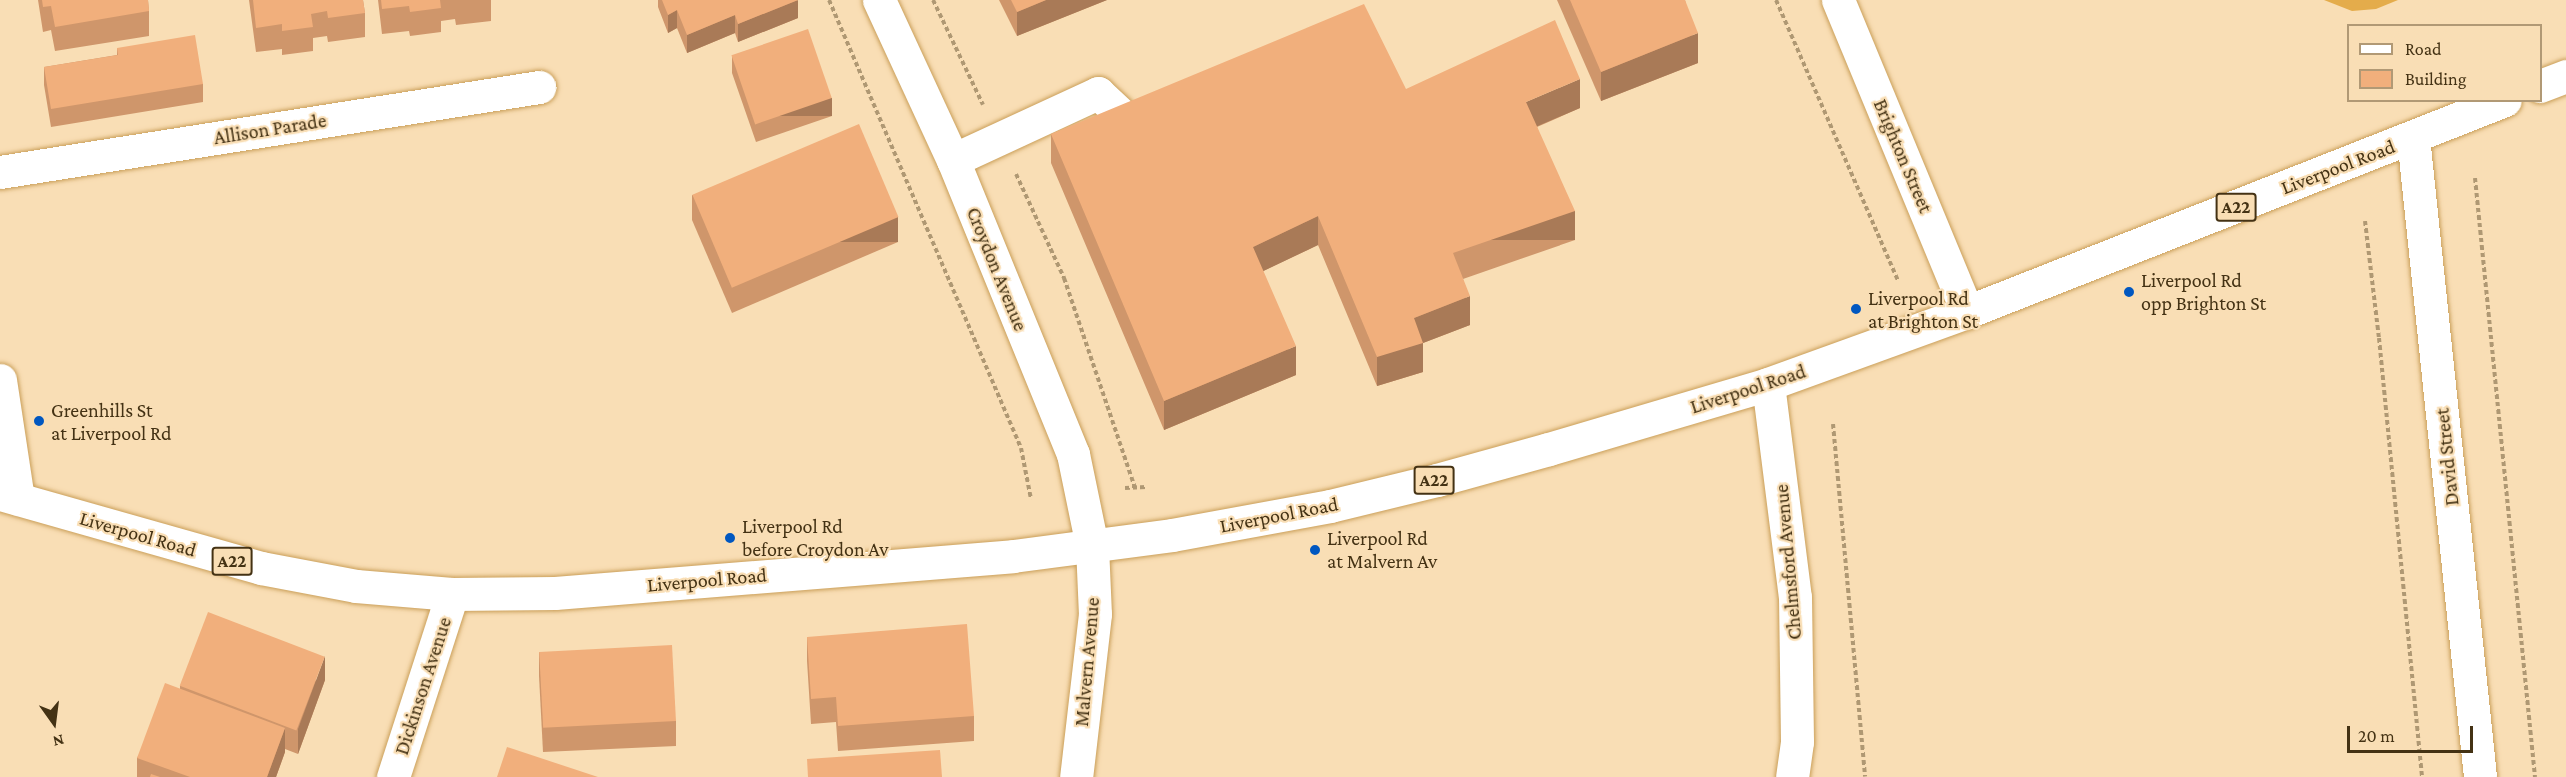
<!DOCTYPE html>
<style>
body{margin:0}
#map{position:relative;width:2566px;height:777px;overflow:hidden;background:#f9deb5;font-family:"Crimson Pro",serif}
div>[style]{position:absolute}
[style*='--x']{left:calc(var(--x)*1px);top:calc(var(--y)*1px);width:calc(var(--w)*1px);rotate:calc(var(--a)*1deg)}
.green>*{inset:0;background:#e4ac4b}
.path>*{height:4px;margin-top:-2px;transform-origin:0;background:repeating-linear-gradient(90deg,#af9873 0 4.5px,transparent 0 7.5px)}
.roads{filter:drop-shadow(0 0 2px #ca9f59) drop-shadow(0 0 2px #ca9f59)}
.minor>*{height:33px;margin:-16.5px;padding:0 16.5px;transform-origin:16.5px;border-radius:16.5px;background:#fff}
.highway>*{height:33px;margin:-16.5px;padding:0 16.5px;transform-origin:16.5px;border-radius:16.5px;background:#fff}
.wall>*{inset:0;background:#cf966b}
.shaded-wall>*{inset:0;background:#a97a57;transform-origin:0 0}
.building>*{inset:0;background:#f1af7c;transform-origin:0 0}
.dots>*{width:16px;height:16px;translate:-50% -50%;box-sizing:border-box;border:3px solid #f9deb5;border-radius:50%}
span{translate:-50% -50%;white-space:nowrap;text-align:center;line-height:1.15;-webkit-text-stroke:4.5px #f9deb5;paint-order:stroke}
.shield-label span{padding:2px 4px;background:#f9deb5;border:2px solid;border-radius:4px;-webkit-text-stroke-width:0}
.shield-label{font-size:18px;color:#443214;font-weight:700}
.street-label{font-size:20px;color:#443214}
.poi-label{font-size:20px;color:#443214}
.left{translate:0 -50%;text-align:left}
.legend{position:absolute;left:2347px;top:24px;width:195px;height:78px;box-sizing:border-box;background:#f9deb5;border:2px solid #b19975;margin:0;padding:8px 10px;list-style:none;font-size:18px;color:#443214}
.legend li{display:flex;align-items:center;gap:12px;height:30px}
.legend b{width:30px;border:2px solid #b19975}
.north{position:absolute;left:24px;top:693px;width:60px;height:60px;-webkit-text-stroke:4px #f9deb5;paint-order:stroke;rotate:166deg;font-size:16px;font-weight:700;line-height:24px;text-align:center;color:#443214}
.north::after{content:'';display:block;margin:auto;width:21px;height:27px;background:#443214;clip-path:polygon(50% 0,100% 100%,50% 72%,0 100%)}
.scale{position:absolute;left:2347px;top:726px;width:126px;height:27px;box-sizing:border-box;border:3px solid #443214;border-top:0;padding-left:8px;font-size:18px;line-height:21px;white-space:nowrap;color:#443214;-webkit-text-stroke:4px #f9deb5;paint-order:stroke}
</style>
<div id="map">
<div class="green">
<div style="clip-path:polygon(2324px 0,2398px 0,2376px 9px,2352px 11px)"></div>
</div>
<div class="path">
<div style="--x:829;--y:0;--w:487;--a:66.8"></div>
<div style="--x:1021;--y:448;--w:52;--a:78.9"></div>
<div style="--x:933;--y:0;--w:116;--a:64.5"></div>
<div style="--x:1776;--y:0;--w:305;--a:66.5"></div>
<div style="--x:1016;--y:174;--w:115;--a:65.2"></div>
<div style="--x:1064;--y:278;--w:222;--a:71.3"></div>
<div style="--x:2475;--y:178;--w:602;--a:84.28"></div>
<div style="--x:2365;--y:221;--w:118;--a:83.2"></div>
<div style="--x:2379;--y:338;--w:441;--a:84.4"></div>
<div style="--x:1833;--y:424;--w:354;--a:84.8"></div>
<div style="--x:1125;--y:488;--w:21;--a:-3"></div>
</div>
<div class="roads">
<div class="minor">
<div style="--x:879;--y:0;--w:176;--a:65.2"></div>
<div style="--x:953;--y:160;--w:318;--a:67.8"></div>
<div style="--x:1073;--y:454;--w:94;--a:78.3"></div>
<div style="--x:1092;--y:546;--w:68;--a:87.5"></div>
<div style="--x:1095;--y:614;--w:164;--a:96.6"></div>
<div style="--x:1838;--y:0;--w:338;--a:67.5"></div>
<div style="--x:2413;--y:137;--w:643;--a:84.02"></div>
<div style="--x:953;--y:160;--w:160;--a:-24.8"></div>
<div style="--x:1098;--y:93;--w:37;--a:43"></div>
<div style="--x:0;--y:172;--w:546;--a:-8.96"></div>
<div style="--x:0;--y:380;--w:120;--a:81.4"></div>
<div style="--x:1768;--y:384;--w:215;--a:82.8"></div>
<div style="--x:1795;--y:597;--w:145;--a:89.2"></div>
<div style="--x:1797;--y:742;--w:35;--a:98"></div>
<div style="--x:393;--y:777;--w:192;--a:-72.1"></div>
</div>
<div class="highway">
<div style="--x:2540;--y:86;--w:28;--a:-21"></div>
<div style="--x:0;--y:494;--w:271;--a:15.8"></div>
<div style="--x:261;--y:568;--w:97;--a:10.7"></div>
<div style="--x:356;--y:586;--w:96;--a:4.8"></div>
<div style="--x:452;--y:594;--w:103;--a:-0.6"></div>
<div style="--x:555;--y:593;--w:459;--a:-4.6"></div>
<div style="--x:1013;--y:556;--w:160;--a:-7.5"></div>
<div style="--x:1172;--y:535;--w:161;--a:-10.4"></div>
<div style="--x:1330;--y:506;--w:110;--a:-13.7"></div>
<div style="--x:1437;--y:480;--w:116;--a:-15.5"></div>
<div style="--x:1549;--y:449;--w:228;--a:-16.5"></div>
<div style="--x:1768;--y:384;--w:212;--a:-19.9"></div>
<div style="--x:1967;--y:312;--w:578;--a:-21.51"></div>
</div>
</div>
<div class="wall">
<div style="clip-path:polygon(38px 0,148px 0,149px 11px,149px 36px,55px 51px,51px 30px,43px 32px)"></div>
<div style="clip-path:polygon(249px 0,363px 0,365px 13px,365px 37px,328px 42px,327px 36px,313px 38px,313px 51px,282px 55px,282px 49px,256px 52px)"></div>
<div style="clip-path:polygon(378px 0,491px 0,491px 21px,456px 25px,455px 19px,441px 21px,441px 32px,410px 36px,409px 31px,382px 34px)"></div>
<div style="clip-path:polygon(658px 0,797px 0,798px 18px,738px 42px,735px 33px,687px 53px,677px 28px,668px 33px,658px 7px)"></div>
<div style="clip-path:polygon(999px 0,1107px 0,1017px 36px)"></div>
<div style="clip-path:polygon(1557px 0,1685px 0,1698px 63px,1601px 101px)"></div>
<div style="clip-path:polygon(117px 48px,203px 84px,203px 102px,51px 127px,44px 85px,44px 67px,117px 55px)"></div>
<div style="clip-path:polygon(732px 56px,832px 116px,756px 142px,732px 73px)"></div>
<div style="clip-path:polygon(1406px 89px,1580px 108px,1537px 127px,1575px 240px,1463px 279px,1470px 325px,1423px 343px,1423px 372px,1377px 386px,1318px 245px,1263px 271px,1296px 375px,1164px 430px,1051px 163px,1051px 134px)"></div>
<div style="clip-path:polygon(692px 195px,898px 242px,732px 313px,692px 220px)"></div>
<div style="clip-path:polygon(807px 637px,974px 716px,974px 741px,838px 751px,836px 722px,811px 724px,807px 661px)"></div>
<div style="clip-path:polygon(539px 652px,676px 721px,676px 746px,543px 752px,539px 676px)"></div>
<div style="clip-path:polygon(325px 680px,298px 754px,285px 749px,285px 752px,276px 777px,137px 777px,137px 758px,180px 689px,180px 686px)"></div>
</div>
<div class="shaded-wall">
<div style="clip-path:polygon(798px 0,798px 18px,738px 42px,738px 24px)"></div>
<div style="clip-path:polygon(1046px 0,1107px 0,1017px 36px,1017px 12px)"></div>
<div style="clip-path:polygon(677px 10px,677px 28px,668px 33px,668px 15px)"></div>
<div style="clip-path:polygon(735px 15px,735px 33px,687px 53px,687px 35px)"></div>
<div style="clip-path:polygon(1698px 33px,1698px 63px,1601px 101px,1601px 72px)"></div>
<div style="clip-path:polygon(1580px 79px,1580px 108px,1526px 131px,1526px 102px)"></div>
<div style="left:832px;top:98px;width:18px;height:80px;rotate:90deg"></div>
<div style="left:1575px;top:211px;width:29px;height:129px;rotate:90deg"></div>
<div style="clip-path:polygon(1318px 216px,1318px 245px,1253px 276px,1253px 247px)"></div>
<div style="left:898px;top:217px;width:25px;height:181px;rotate:90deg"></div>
<div style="clip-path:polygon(1470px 296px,1470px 325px,1423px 343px,1423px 372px,1377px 386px,1377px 357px,1414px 318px)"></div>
<div style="clip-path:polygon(1296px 346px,1296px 375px,1164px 430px,1164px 401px)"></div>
<div style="clip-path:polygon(325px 656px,325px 680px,298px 754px,298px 729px)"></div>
<div style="clip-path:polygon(285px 728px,285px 752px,276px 777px,267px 777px)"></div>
</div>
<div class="building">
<div style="clip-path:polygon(42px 0,148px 0,149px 11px,55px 27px,51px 6px,43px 7px)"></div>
<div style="clip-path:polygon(253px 0,363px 0,365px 13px,328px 18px,327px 11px,311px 14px,313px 27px,282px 31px,282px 24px,256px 28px)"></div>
<div style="clip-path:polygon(381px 0,440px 0,441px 8px,410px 12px,409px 6px,382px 9px)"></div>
<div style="clip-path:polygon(662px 0,798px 0,738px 24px,735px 15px,687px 35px,677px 10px,668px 15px)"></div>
<div style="clip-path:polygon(1011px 0,1046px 0,1017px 12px)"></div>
<div style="clip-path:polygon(1570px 0,1685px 0,1698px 33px,1601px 72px)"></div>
<div style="clip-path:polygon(1364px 4px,1406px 89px,1555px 20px,1580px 79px,1526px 102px,1575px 211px,1453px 253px,1470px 296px,1414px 318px,1423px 343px,1377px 357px,1318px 216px,1253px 247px,1296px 346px,1164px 401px,1051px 134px)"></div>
<div style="left:808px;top:29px;width:73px;height:81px;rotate:71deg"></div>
<div style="clip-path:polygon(195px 35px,203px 84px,51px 109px,44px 67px,118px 55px,117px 48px)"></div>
<div style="left:859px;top:124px;width:101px;height:181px;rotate:67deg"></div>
<div style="left:208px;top:612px;width:125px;height:79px;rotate:21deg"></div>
<div style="clip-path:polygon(967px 624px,974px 716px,838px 726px,836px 697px,811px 699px,807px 637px)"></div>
<div style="left:672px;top:645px;width:76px;height:133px;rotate:87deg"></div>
<div style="clip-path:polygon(165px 683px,285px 728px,267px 777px,190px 777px,137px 758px)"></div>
<div style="clip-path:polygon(507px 747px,598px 777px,497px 777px)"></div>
<div style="clip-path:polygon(940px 750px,942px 777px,808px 777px,807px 759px)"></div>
<div style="clip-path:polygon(151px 774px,160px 777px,150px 777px)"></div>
</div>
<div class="dots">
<div style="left:2129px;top:292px;background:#0157c0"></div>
<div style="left:1856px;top:309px;background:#0157c0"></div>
<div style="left:39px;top:421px;background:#0157c0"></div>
<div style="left:730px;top:538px;background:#0157c0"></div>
<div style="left:1315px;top:550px;background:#0157c0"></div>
</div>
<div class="shield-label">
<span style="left:2236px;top:207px">A22</span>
<span style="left:1434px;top:480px">A22</span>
<span style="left:232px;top:561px">A22</span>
</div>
<div class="street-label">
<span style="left:270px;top:129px;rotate:-9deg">Allison Parade</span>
<span style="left:1903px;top:156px;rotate:67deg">Brighton Street</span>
<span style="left:2338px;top:167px;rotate:-21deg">Liverpool Road</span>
<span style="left:997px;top:269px;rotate:68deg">Croydon Avenue</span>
<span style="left:1748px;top:389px;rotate:-18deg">Liverpool Road</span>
<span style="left:2447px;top:457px;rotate:-96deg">David Street</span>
<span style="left:1279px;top:515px;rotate:-11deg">Liverpool Road</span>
<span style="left:138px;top:534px;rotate:16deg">Liverpool Road</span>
<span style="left:1788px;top:562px;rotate:-95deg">Chelmsford Avenue</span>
<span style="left:707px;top:580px;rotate:-5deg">Liverpool Road</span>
<span style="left:1087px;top:662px;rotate:-85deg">Malvern Avenue</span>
<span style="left:423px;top:686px;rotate:-72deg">Dickinson Avenue</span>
</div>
<div class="poi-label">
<span class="left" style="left:2141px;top:292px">Liverpool Rd<br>opp Brighton St</span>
<span class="left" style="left:1868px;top:310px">Liverpool Rd<br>at Brighton St</span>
<span class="left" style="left:51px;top:422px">Greenhills St<br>at Liverpool Rd</span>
<span class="left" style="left:742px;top:538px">Liverpool Rd<br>before Croydon Av</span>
<span class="left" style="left:1327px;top:550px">Liverpool Rd<br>at Malvern Av</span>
</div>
<ul class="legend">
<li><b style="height:8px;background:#fff"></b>Road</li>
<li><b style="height:16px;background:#f1af7c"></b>Building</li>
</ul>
<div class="north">N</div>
<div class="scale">20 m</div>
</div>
